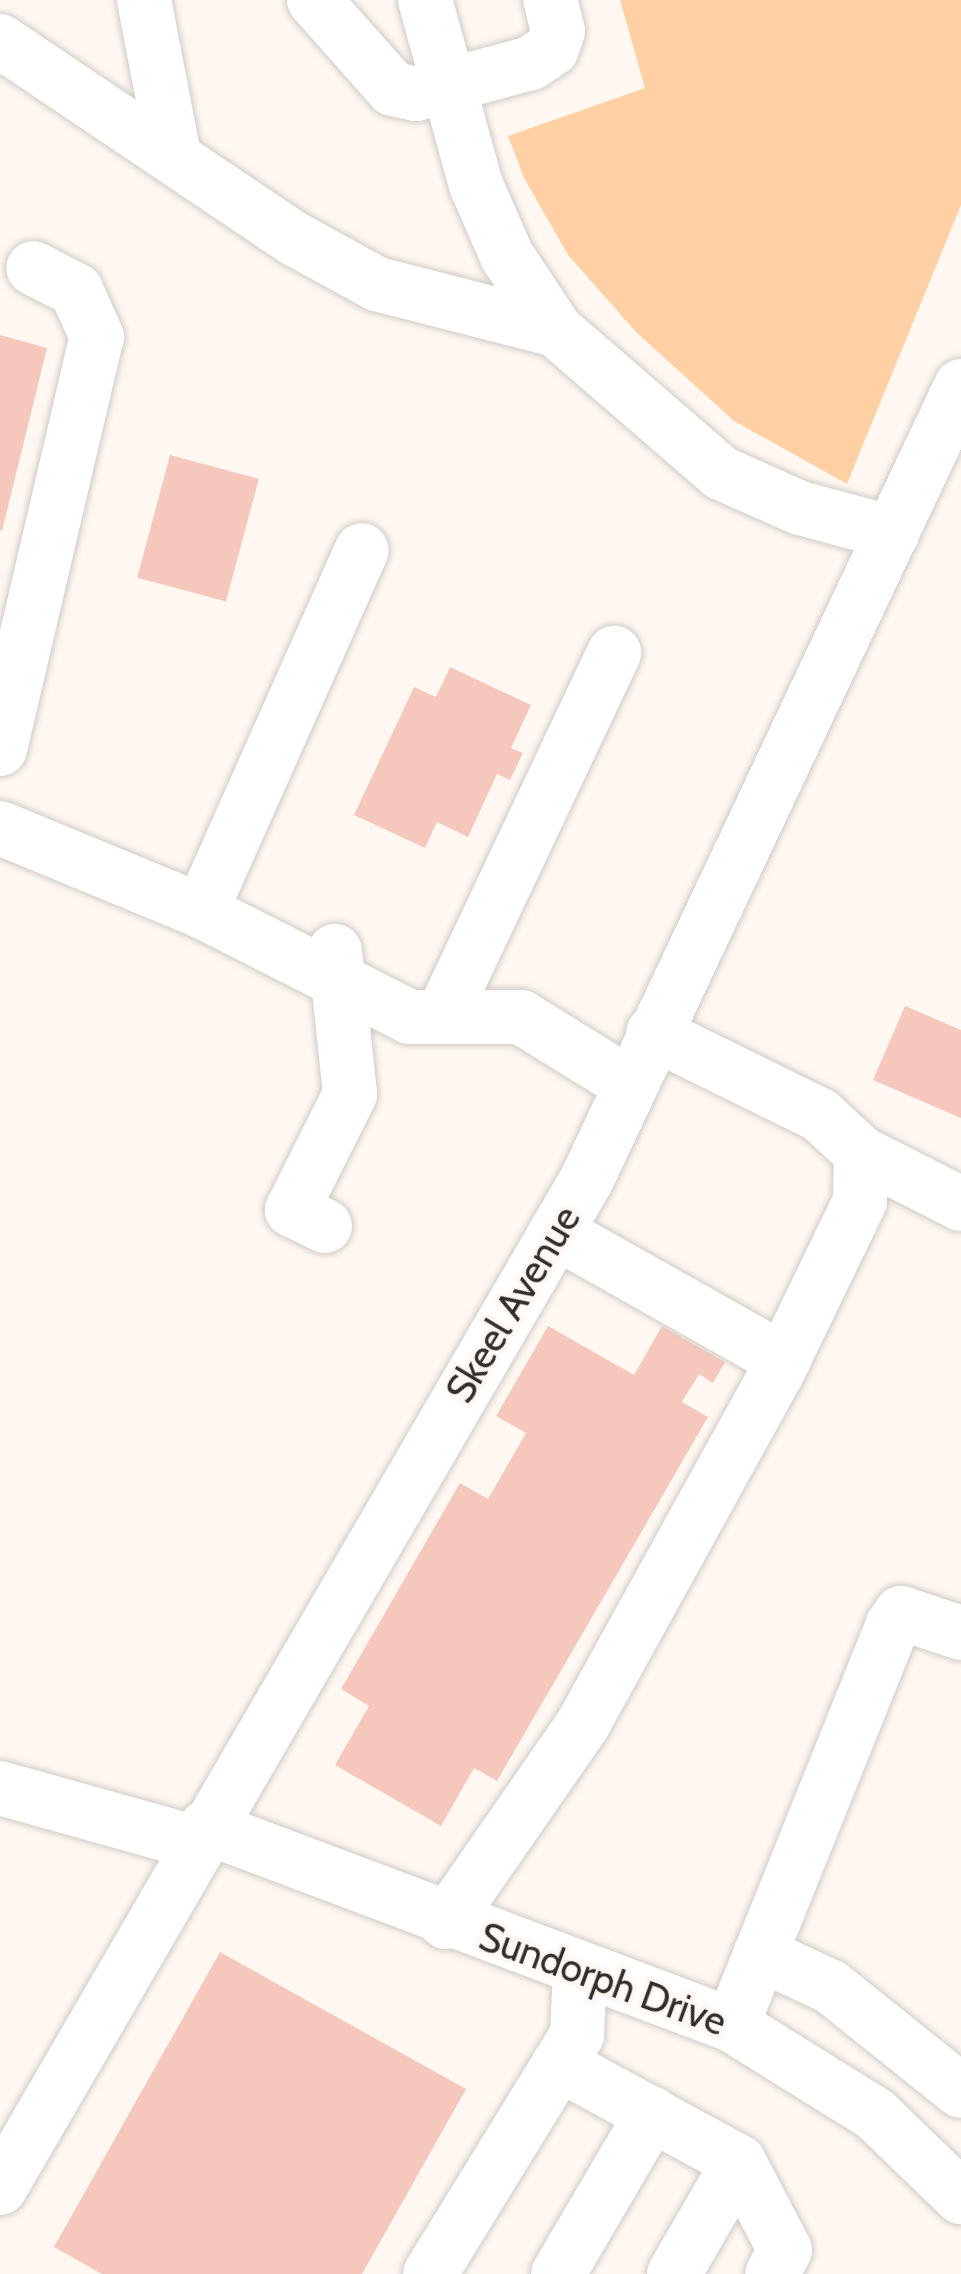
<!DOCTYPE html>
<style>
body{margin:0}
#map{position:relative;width:961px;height:2274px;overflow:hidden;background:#fff8f2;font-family:Cabin,sans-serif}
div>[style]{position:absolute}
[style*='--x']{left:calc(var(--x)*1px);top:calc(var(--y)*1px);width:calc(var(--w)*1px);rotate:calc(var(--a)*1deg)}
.green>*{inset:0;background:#ffd0a4}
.building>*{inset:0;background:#f6c8bb;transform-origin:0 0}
.roads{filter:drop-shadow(0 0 3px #d2cbc5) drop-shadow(0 0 3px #d2cbc5)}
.minor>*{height:54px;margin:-27px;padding:0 27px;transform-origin:27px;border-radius:27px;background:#fff}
span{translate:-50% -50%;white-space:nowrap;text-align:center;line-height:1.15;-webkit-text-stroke:9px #fff8f2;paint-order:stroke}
.street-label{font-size:39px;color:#2f2d2b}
</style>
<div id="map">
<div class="green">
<div style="clip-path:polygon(620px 0,961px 0,961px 205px,847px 484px,734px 421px,636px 332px,568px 255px,524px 178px,508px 136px,645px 88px)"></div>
</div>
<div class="building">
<div style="clip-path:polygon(0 335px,47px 348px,2px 531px,0 530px)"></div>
<div style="left:170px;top:455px;width:92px;height:127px;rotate:15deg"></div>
<div style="clip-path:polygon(450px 667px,531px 705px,511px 748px,523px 753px,510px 780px,497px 774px,468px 837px,437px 822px,425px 848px,354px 815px,414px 687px,436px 697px)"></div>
<div style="clip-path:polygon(905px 1006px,961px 1030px,961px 1118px,873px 1080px)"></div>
<div style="clip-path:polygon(548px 1326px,634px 1375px,662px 1326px,725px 1362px,713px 1383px,699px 1374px,682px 1402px,708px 1417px,497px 1781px,474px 1768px,441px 1826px,335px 1765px,369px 1706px,341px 1689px,460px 1483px,488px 1499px,526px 1433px,496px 1416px)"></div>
<div style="clip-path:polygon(220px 1952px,466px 2089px,362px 2274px,102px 2274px,54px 2247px)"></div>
</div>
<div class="roads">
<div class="minor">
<div style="--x:144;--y:0;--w:159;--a:79.1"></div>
<div style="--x:314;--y:0;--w:119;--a:48.4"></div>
<div style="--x:393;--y:89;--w:24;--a:12"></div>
<div style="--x:416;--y:94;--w:119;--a:-15.1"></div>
<div style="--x:531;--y:63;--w:25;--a:-34"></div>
<div style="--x:552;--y:49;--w:19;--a:-72"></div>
<div style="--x:558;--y:31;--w:32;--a:-104"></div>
<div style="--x:425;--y:0;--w:192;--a:74.6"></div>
<div style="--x:476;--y:185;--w:77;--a:66.4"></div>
<div style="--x:507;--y:256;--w:89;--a:56.5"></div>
<div style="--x:556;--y:330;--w:218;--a:40.9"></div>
<div style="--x:721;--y:473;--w:86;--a:23.9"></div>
<div style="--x:800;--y:508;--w:96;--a:15"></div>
<div style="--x:0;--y:41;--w:355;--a:33.9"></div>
<div style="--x:295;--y:239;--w:94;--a:28.8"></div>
<div style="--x:377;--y:284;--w:185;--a:14.4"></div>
<div style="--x:0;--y:749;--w:423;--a:-76.8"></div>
<div style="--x:97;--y:337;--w:51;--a:-114.1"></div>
<div style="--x:76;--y:290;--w:48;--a:-152.9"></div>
<div style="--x:0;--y:828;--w:217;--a:22.4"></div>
<div style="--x:201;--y:911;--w:234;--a:26.9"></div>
<div style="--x:410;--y:1017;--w:111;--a:0"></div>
<div style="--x:521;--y:1017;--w:127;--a:31.8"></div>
<div style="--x:201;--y:911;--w:395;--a:-66"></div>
<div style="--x:442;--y:1017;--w:403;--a:-64.7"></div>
<div style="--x:861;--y:1153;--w:112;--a:27"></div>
<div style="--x:325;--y:1226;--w:37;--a:-154"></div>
<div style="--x:292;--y:1210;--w:130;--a:-63.4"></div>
<div style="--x:350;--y:1094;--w:144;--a:-96"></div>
<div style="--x:556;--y:1232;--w:261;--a:29.4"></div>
<div style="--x:0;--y:1788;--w:205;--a:15.6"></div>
<div style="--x:206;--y:1827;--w:562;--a:20.63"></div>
<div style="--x:732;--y:2025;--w:168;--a:31.9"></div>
<div style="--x:875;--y:2114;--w:120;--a:44"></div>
<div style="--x:446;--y:1922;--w:241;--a:-55.3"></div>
<div style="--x:583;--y:1724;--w:399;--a:-61.1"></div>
<div style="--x:776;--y:1375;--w:193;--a:-64.2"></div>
<div style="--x:860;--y:1201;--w:48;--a:-88.8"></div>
<div style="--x:861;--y:1153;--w:56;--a:-137.2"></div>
<div style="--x:820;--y:1115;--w:186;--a:-153.8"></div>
<div style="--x:760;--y:1954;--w:78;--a:24.9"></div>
<div style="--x:831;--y:1987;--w:166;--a:38.7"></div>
<div style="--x:732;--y:2025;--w:430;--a:-68.1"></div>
<div style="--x:892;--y:1626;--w:16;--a:-55"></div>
<div style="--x:901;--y:1613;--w:63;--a:18.4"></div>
<div style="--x:559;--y:2064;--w:205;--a:28.6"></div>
<div style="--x:739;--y:2162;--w:99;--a:62.4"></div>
<div style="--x:785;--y:2250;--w:27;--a:118"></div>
<div style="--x:0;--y:2188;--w:1167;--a:-59.81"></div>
<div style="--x:587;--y:1179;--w:877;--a:-64.75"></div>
<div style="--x:430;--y:2274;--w:281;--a:-58.4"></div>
<div style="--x:577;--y:2035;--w:64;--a:-87.3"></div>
<div style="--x:558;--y:2274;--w:186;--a:-59.6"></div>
<div style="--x:674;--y:2274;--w:129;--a:-59.9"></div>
</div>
</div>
<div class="street-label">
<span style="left:513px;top:1304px;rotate:-59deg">Skeel Avenue</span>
<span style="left:603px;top:1979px;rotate:20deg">Sundorph Drive</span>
</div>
</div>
